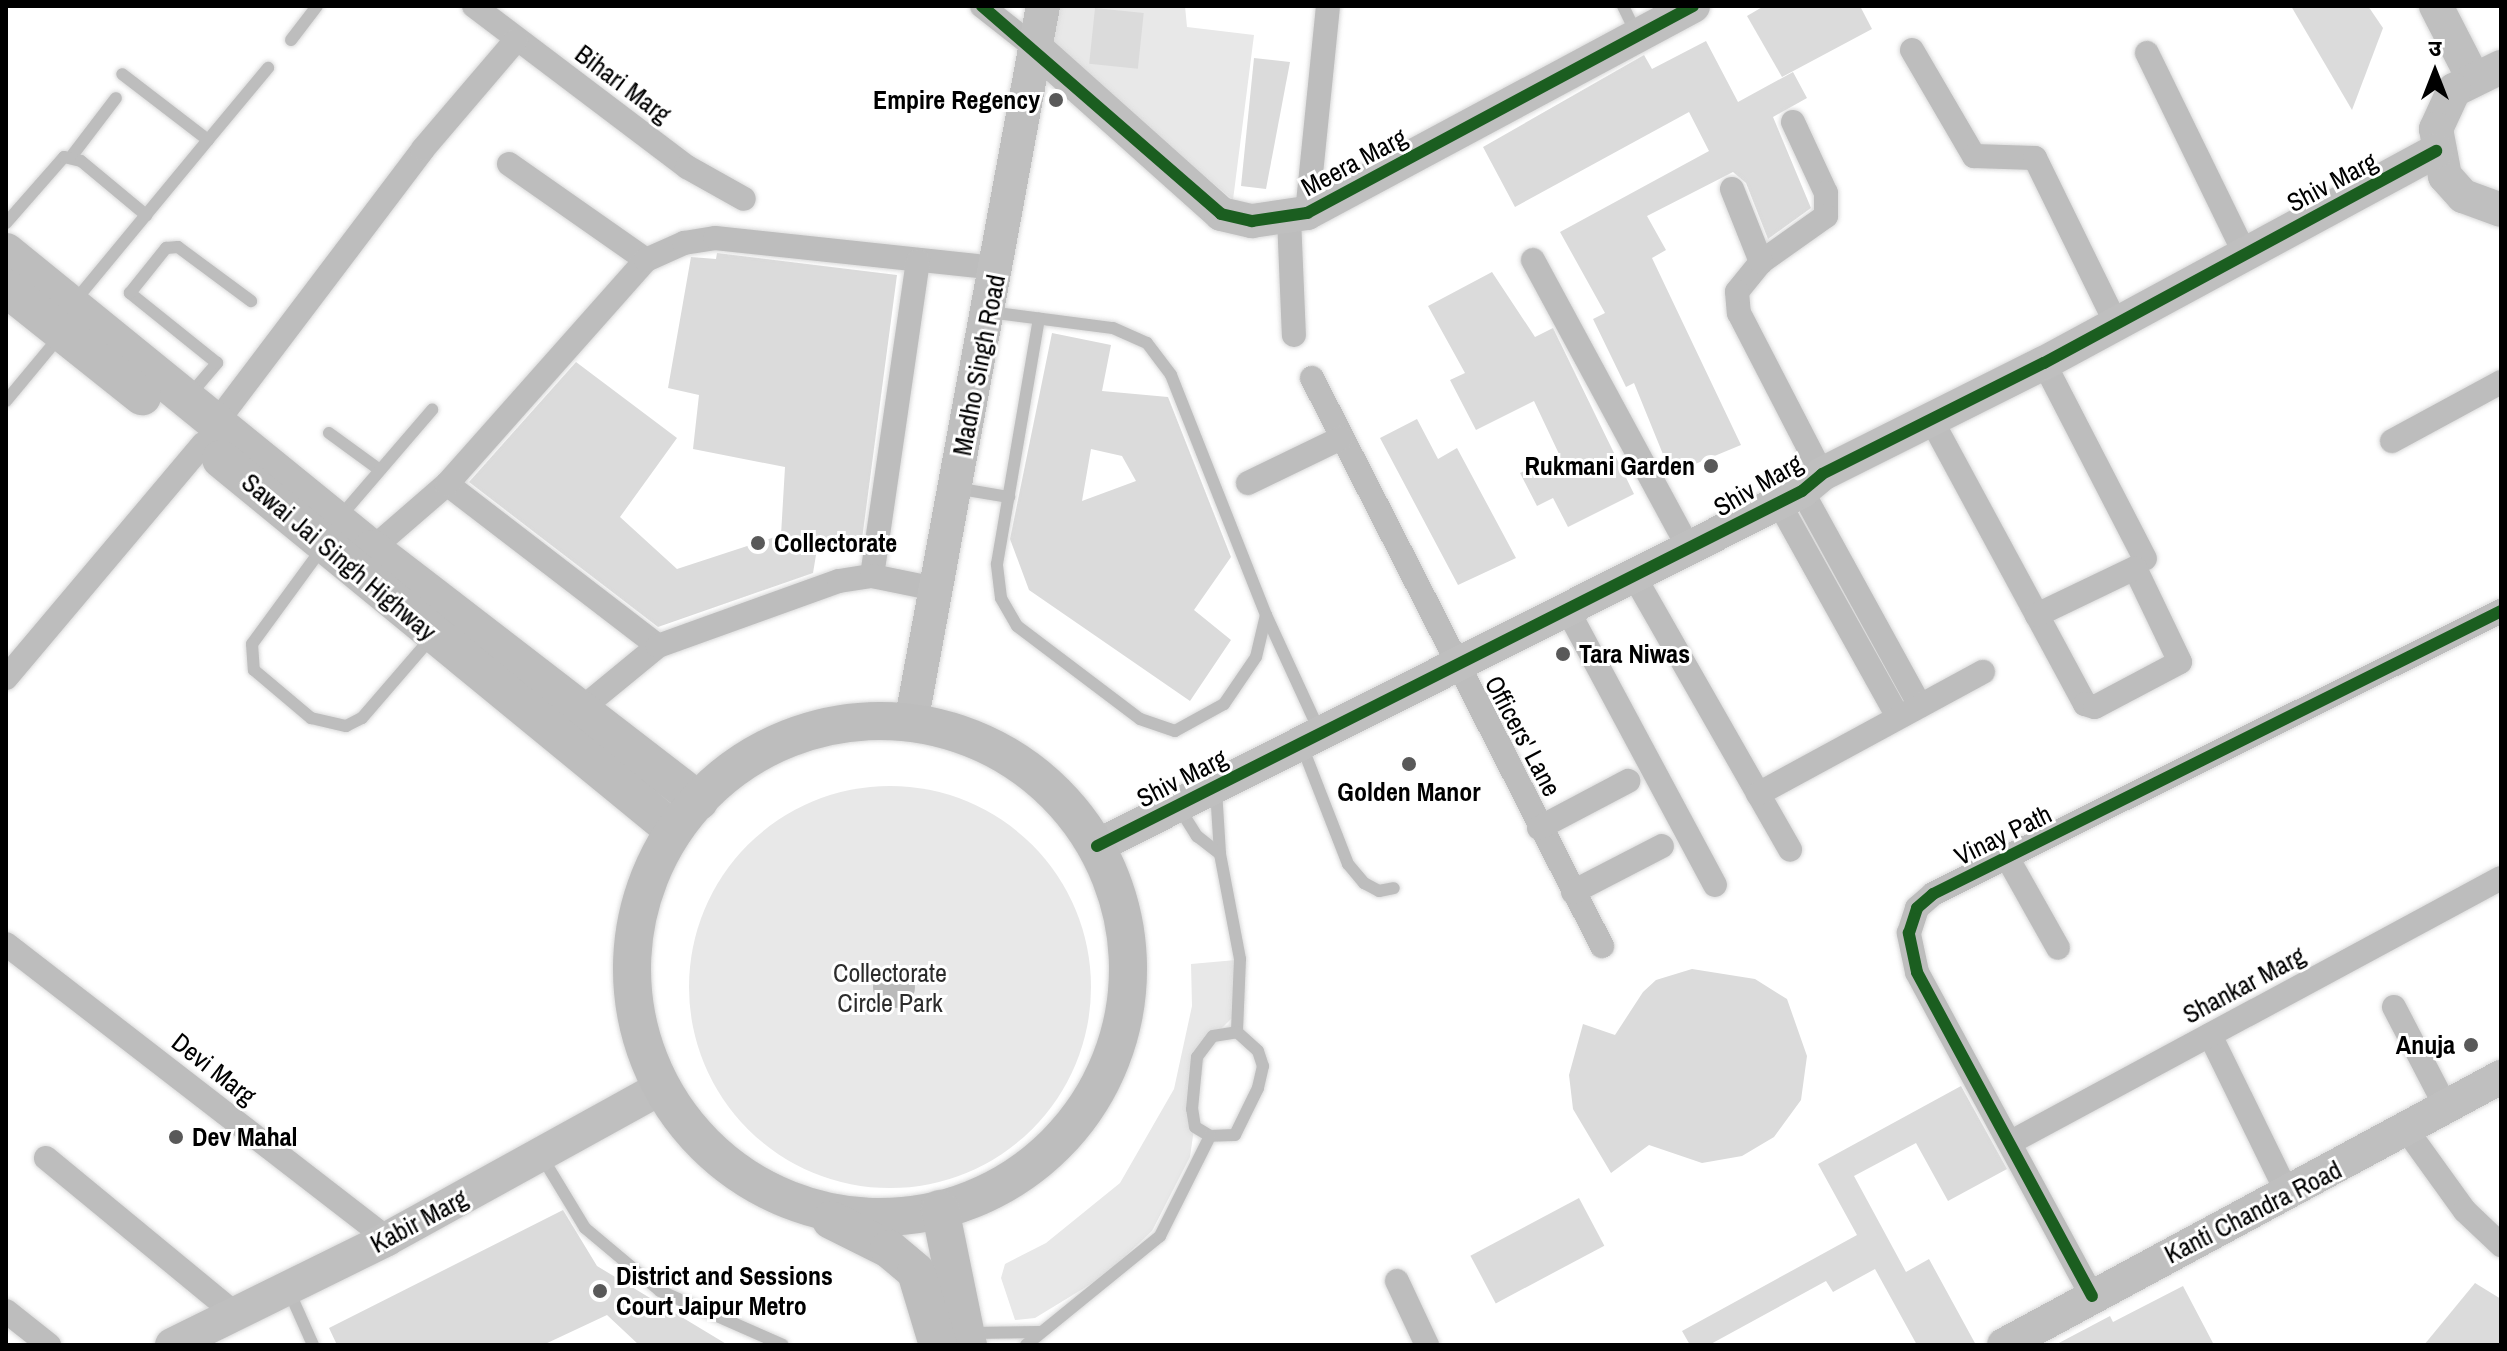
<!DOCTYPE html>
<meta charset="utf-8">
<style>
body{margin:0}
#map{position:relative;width:2507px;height:1351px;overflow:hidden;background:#fff;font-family:"Archivo Narrow","Noto Sans Devanagari",sans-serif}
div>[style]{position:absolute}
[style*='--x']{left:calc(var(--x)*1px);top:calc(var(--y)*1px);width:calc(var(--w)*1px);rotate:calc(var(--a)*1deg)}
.green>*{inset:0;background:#e8e8e8}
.round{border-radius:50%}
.water>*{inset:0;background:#bababa}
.building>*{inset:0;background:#dbdbdb;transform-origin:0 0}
.roads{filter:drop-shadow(0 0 2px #dbdbdb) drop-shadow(0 0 2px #dbdbdb)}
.lane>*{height:12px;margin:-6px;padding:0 6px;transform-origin:6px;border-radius:6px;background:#bdbdbd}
.street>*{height:24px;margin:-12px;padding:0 12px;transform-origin:12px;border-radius:12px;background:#bdbdbd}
.secondary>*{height:34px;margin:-17px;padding:0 17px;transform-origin:17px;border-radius:17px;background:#bfbfbf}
.primary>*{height:38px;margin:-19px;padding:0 19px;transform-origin:19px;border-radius:19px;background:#bdbdbd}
.primary>.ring{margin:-19px;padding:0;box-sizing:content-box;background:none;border:38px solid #bdbdbd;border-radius:50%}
.cycleway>*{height:12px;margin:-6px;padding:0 6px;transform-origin:6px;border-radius:6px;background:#1b5e20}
.dots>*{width:22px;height:22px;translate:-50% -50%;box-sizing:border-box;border:4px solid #fff;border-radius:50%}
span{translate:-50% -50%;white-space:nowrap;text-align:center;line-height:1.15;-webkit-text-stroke:6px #fff;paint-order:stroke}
.street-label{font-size:26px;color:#000}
.poi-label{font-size:26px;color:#000;font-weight:700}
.right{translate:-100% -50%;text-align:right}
.left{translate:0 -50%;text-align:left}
.park-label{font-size:26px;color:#2c2c2c}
.frame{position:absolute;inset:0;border:8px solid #000;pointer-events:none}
.north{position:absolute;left:2395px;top:32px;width:80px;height:80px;-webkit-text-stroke:6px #fff;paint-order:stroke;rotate:0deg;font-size:22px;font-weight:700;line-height:32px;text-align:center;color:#000}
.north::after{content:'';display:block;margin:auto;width:28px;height:36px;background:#000;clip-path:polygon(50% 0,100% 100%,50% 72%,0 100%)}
</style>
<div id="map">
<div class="green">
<div style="clip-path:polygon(1055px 6px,1185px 6px,1187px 27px,1254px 35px,1233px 200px,1049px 47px)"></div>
<div class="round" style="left:689px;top:786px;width:402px;height:402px"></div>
<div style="clip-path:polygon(1236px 960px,1239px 1011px,1206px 1044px,1190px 1157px,1152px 1231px,1104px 1276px,1035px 1318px,1015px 1320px,1001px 1278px,1005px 1264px,1046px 1243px,1120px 1183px,1174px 1089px,1192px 1006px,1191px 964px)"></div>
</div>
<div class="water">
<div class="round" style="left:873px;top:966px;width:42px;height:42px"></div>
</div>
<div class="building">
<div style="clip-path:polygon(1764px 6px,1860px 6px,1872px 29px,1782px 77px,1747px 16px)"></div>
<div style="clip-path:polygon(2291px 6px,2368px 6px,2383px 28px,2352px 110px)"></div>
<div style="left:1095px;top:8px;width:49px;height:56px;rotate:6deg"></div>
<div style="clip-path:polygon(1706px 41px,1738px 102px,1793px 72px,1807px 98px,1773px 117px,1811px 208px,1768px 239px,1746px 183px,1733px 172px,1647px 216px,1666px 250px,1652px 258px,1741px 445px,1671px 474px,1634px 383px,1626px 387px,1593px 319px,1605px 313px,1560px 232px,1709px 151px,1689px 112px,1515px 207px,1483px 147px,1644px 55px,1652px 69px)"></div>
<div style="clip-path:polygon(1254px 58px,1290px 62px,1266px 189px,1241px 186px)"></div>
<div style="clip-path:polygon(717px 253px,897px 275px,861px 547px,819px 537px,813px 573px,658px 627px,469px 482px,576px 362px,677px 438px,620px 517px,677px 569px,781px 535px,785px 467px,693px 449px,699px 395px,668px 388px,691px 257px,716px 259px)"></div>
<div style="clip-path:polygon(1492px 272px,1535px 337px,1553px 328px,1634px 494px,1568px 527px,1553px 498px,1537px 506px,1520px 473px,1559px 454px,1534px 401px,1476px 430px,1450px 380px,1465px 373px,1428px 306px)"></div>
<div style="clip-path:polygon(evenodd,1052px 333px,1111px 345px,1102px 391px,1168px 397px,1231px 557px,1194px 610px,1231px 640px,1190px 701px,1029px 590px,1010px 539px,1052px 333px,1091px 449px,1122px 456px,1136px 481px,1082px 501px,1091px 449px)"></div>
<div style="clip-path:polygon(1417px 419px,1438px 459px,1457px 448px,1516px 558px,1458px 585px,1380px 438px)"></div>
<div style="clip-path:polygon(1692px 969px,1755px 979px,1787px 999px,1807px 1056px,1801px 1100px,1774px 1137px,1742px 1156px,1702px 1163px,1649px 1145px,1611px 1173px,1573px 1109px,1569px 1075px,1583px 1024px,1615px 1035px,1643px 992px,1656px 980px)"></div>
<div style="clip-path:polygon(1961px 1086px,2007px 1169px,1948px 1201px,1916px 1143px,1854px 1176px,1906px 1272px,1929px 1259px,1976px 1345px,1917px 1345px,1875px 1269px,1833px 1292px,1826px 1281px,1709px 1345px,1690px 1345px,1682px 1331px,1857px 1235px,1818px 1164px)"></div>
<div style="left:1579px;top:1198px;width:54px;height:123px;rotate:62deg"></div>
<div style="clip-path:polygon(563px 1210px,597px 1266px,728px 1345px,639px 1345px,607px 1315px,543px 1345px,337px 1345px,329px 1328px)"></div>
<div style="clip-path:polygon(2475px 1283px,2501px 1299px,2501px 1345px,2424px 1345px)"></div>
<div style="clip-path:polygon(2183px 1286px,2214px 1345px,2055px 1345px,2110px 1316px,2113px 1322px)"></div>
</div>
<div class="roads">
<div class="lane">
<div style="--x:1623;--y:6;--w:30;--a:64"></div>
<div style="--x:291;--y:40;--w:43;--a:-52.6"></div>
<div style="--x:208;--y:140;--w:94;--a:-50.2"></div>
<div style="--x:71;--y:157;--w:74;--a:-52.7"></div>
<div style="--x:6;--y:223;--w:88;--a:-48.7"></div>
<div style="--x:64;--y:157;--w:17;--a:13"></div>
<div style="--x:81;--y:161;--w:85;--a:39.7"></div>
<div style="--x:74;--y:302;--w:210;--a:-50.4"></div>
<div style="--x:208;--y:140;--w:108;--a:-142.5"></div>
<div style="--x:989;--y:312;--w:125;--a:7.4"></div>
<div style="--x:1113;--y:328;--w:37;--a:24"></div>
<div style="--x:1147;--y:343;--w:40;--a:53"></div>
<div style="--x:1171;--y:375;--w:258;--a:68.4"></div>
<div style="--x:1266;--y:615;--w:43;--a:103.4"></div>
<div style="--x:1256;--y:657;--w:57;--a:124.2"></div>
<div style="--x:1224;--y:704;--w:56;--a:151.1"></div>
<div style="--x:1175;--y:731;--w:37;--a:-161"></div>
<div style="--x:1140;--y:719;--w:154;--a:-142.9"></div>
<div style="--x:1017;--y:626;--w:32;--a:-120"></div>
<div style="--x:1001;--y:598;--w:34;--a:-97"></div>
<div style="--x:997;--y:564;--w:249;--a:-80.3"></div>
<div style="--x:188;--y:397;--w:45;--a:-49.5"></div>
<div style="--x:217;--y:363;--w:112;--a:-141.2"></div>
<div style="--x:130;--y:293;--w:58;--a:-51.3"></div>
<div style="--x:166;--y:248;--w:12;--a:-5"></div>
<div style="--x:178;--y:247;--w:91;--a:36.5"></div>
<div style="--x:6;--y:401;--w:85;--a:-50.3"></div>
<div style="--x:329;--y:433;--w:63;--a:36"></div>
<div style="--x:955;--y:488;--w:55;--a:9.5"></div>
<div style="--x:339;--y:518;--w:143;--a:-49.3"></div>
<div style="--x:323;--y:547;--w:120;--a:126.2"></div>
<div style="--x:252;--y:644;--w:26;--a:86"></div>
<div style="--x:254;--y:670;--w:75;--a:40.1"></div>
<div style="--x:311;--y:718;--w:36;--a:13"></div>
<div style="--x:346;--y:726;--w:18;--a:-27"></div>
<div style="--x:362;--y:718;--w:106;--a:-49.2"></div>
<div style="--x:1266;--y:615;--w:127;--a:65.3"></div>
<div style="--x:1302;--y:746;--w:127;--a:68.7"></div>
<div style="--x:1348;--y:864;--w:25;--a:50"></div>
<div style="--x:1364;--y:883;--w:17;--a:28"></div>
<div style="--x:1379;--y:891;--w:15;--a:-11"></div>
<div style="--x:1216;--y:790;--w:64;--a:86.4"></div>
<div style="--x:1220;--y:854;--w:107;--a:79.2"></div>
<div style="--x:1240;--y:959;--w:73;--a:92.4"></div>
<div style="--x:1178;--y:806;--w:36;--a:58"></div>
<div style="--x:1197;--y:836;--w:29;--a:38"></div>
<div style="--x:1237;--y:1032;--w:28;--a:42"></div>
<div style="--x:1258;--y:1051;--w:16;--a:72"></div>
<div style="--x:1263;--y:1066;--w:23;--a:103"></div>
<div style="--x:1258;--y:1088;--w:52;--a:116.1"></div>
<div style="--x:1235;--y:1135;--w:25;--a:178"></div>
<div style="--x:1210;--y:1136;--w:17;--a:-149"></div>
<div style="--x:1195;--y:1127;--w:18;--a:-99"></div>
<div style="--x:1192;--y:1109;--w:52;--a:-84.5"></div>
<div style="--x:1197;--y:1057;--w:26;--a:-53"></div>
<div style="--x:1213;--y:1036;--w:24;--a:-9"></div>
<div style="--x:542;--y:1157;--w:83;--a:58.8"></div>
<div style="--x:585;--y:1228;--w:98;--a:40"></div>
<div style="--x:660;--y:1291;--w:134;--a:23.7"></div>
<div style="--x:289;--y:1291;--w:59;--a:66"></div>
<div style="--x:971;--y:1333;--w:69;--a:-0.8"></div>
<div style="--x:1026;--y:1345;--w:173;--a:-39.1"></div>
<div style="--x:1160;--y:1236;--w:112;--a:-63.4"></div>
</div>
<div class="street">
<div style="--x:474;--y:6;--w:267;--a:37.1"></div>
<div style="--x:687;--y:167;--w:65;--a:29.3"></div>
<div style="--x:982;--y:6;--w:73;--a:38.3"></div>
<div style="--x:1912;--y:50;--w:123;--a:59.7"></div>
<div style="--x:1974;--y:156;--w:61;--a:1.9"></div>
<div style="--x:2035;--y:158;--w:184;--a:63.9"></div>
<div style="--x:2147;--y:53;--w:224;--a:64"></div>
<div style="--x:1793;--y:122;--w:78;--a:65.1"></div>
<div style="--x:1826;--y:193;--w:23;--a:90"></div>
<div style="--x:1826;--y:216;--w:80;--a:144.7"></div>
<div style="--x:1761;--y:262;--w:38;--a:129"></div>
<div style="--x:1737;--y:292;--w:21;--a:85"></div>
<div style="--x:1739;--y:313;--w:181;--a:62.7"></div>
<div style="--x:509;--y:164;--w:167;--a:35"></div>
<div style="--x:1732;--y:189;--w:79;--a:68.3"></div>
<div style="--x:1307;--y:213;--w:208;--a:-84.2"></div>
<div style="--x:1289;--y:218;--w:117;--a:87.6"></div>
<div style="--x:1533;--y:260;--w:328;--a:61.6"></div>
<div style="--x:2044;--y:363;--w:220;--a:62.7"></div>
<div style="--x:1312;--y:378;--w:638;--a:62.95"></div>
<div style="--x:1932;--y:421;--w:221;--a:61.6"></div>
<div style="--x:2037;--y:615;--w:101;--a:61.7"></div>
<div style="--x:2085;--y:704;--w:10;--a:17"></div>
<div style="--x:2095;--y:707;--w:96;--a:-27.9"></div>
<div style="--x:2180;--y:662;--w:104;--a:-115.6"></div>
<div style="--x:2135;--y:568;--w:109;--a:154.4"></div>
<div style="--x:216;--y:423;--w:343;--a:-52.9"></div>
<div style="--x:423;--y:149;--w:143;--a:-49.5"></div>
<div style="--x:2392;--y:441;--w:124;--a:-28.4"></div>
<div style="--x:1248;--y:483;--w:103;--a:-25.8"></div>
<div style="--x:447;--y:484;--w:266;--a:37.5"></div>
<div style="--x:1802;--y:491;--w:245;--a:61.2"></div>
<div style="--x:1779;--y:503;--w:245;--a:60.9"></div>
<div style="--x:372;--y:549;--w:99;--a:-40.9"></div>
<div style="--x:447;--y:484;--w:300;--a:-48.4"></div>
<div style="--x:646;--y:260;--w:42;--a:-24.1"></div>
<div style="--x:684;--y:243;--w:31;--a:-9"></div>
<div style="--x:715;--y:238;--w:284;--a:6.1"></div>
<div style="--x:872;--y:576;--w:318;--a:-81.7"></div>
<div style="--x:1634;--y:576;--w:315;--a:60.3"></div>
<div style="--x:1567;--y:609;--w:313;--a:61.8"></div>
<div style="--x:6;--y:678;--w:306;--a:-49.9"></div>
<div style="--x:580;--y:710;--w:101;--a:-39.4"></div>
<div style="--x:658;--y:646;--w:192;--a:-19.8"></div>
<div style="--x:839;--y:581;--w:33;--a:-9"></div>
<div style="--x:872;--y:576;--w:65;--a:11.5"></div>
<div style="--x:1758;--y:794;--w:256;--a:-28.5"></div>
<div style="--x:1539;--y:828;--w:101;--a:-27.8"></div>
<div style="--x:2007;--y:857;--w:104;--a:60.7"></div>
<div style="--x:1573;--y:892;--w:100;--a:-27.3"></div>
<div style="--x:6;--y:944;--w:482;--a:37.7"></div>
<div style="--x:2394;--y:1007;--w:115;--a:62.5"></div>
<div style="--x:2210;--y:1035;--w:177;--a:63.9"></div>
<div style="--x:2408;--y:1132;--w:97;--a:54.2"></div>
<div style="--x:2465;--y:1211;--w:50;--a:43.4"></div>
<div style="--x:2013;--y:1141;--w:554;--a:-28.32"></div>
<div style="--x:46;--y:1158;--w:245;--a:39.5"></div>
<div style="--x:1397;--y:1281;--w:71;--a:64.9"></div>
<div style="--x:2092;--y:1296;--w:368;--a:-118.4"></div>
<div style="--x:1917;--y:972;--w:40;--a:-102"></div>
<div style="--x:1909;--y:933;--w:26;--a:-72"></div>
<div style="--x:1917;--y:908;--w:21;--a:-41"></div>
<div style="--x:1933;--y:894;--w:635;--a:-26.48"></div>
<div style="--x:6;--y:1311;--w:55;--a:38.3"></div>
</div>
<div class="secondary">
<div style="--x:2436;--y:6;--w:79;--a:62.8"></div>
<div style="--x:1039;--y:51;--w:244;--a:41.8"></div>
<div style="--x:1221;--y:214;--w:32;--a:13"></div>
<div style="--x:1252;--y:221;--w:56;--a:-8.3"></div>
<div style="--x:1307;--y:213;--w:438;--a:-28.2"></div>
<div style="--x:2501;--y:67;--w:52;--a:153.9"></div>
<div style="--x:2454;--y:90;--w:43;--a:114.8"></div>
<div style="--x:2436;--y:129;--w:48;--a:79.2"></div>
<div style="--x:2445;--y:176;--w:27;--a:48"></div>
<div style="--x:2463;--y:196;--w:40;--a:20.2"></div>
<div style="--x:911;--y:723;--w:729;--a:-79.57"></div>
<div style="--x:1097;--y:846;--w:789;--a:-26.73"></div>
<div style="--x:1802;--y:491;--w:26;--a:-40"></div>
<div style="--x:1822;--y:474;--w:248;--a:-26.6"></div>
<div style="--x:2044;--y:363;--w:446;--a:-28.4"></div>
<div style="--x:172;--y:1345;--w:240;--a:-26.2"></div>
<div style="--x:387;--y:1239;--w:312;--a:-28.9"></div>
<div style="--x:2004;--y:1345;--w:565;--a:-28.34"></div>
</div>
<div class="primary">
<div style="--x:6;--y:252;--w:471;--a:39.1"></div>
<div style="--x:372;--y:549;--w:413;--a:37.6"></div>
<div style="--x:6;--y:288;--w:174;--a:38.5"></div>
<div style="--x:221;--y:459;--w:582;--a:39.35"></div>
<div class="ring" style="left:632px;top:721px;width:458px;height:458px"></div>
<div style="--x:940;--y:1209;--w:139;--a:78.4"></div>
<div style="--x:831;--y:1220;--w:65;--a:26.6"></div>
<div style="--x:889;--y:1249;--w:35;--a:40"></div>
<div style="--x:916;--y:1272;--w:76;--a:73.2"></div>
</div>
</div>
<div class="cycleway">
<div style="--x:982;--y:6;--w:317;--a:41"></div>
<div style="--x:1221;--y:214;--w:32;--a:13"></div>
<div style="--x:1252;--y:221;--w:56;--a:-8.3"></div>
<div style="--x:1307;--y:213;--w:438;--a:-28.2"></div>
<div style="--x:1097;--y:846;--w:789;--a:-26.73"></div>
<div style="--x:1802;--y:491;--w:26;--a:-40"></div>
<div style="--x:1822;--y:474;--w:248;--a:-26.6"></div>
<div style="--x:2044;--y:363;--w:446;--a:-28.4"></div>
<div style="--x:2092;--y:1296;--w:368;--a:-118.4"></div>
<div style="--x:1917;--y:972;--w:40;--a:-102"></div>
<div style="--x:1909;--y:933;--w:26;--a:-72"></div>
<div style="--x:1917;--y:908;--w:21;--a:-41"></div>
<div style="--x:1933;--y:894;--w:635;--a:-26.48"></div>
</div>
<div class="dots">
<div style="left:1056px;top:100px;background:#595959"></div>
<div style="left:1711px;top:466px;background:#595959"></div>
<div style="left:758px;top:543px;background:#595959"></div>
<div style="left:1563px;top:654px;background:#595959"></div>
<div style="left:1409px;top:764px;background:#595959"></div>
<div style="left:2471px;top:1045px;background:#595959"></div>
<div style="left:176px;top:1137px;background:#595959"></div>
<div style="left:600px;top:1291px;background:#595959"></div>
</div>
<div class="street-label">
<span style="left:623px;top:84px;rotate:37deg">Bihari Marg</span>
<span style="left:1354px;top:162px;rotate:-28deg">Meera Marg</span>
<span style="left:2332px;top:182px;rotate:-28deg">Shiv Marg</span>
<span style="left:979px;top:365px;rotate:-79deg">Madho Singh Road</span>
<span style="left:1758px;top:485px;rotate:-30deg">Shiv Marg</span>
<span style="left:339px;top:557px;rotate:40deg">Sawai Jai Singh Highway</span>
<span style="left:1523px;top:736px;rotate:62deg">Officers' Lane</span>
<span style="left:1182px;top:778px;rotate:-27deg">Shiv Marg</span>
<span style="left:2003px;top:835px;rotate:-26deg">Vinay Path</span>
<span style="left:2244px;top:985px;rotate:-28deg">Shankar Marg</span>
<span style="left:214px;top:1069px;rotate:38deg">Devi Marg</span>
<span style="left:2253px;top:1212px;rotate:-27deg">Kanti Chandra Road</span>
<span style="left:419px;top:1221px;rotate:-28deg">Kabir Marg</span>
</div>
<div class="poi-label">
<span class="right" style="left:1040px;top:100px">Empire Regency</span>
<span class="right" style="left:1695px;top:466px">Rukmani Garden</span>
<span class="left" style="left:774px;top:543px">Collectorate</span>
<span class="left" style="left:1579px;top:654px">Tara Niwas</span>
<span style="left:1409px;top:792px">Golden Manor</span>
<span class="right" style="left:2455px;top:1045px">Anuja</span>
<span class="left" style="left:192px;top:1137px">Dev Mahal</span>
<span class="left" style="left:616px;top:1291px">District and Sessions<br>Court Jaipur Metro</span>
</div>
<div class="park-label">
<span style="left:890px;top:988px">Collectorate<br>Circle Park</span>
</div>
<div class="frame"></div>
<div class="north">उ</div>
</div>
